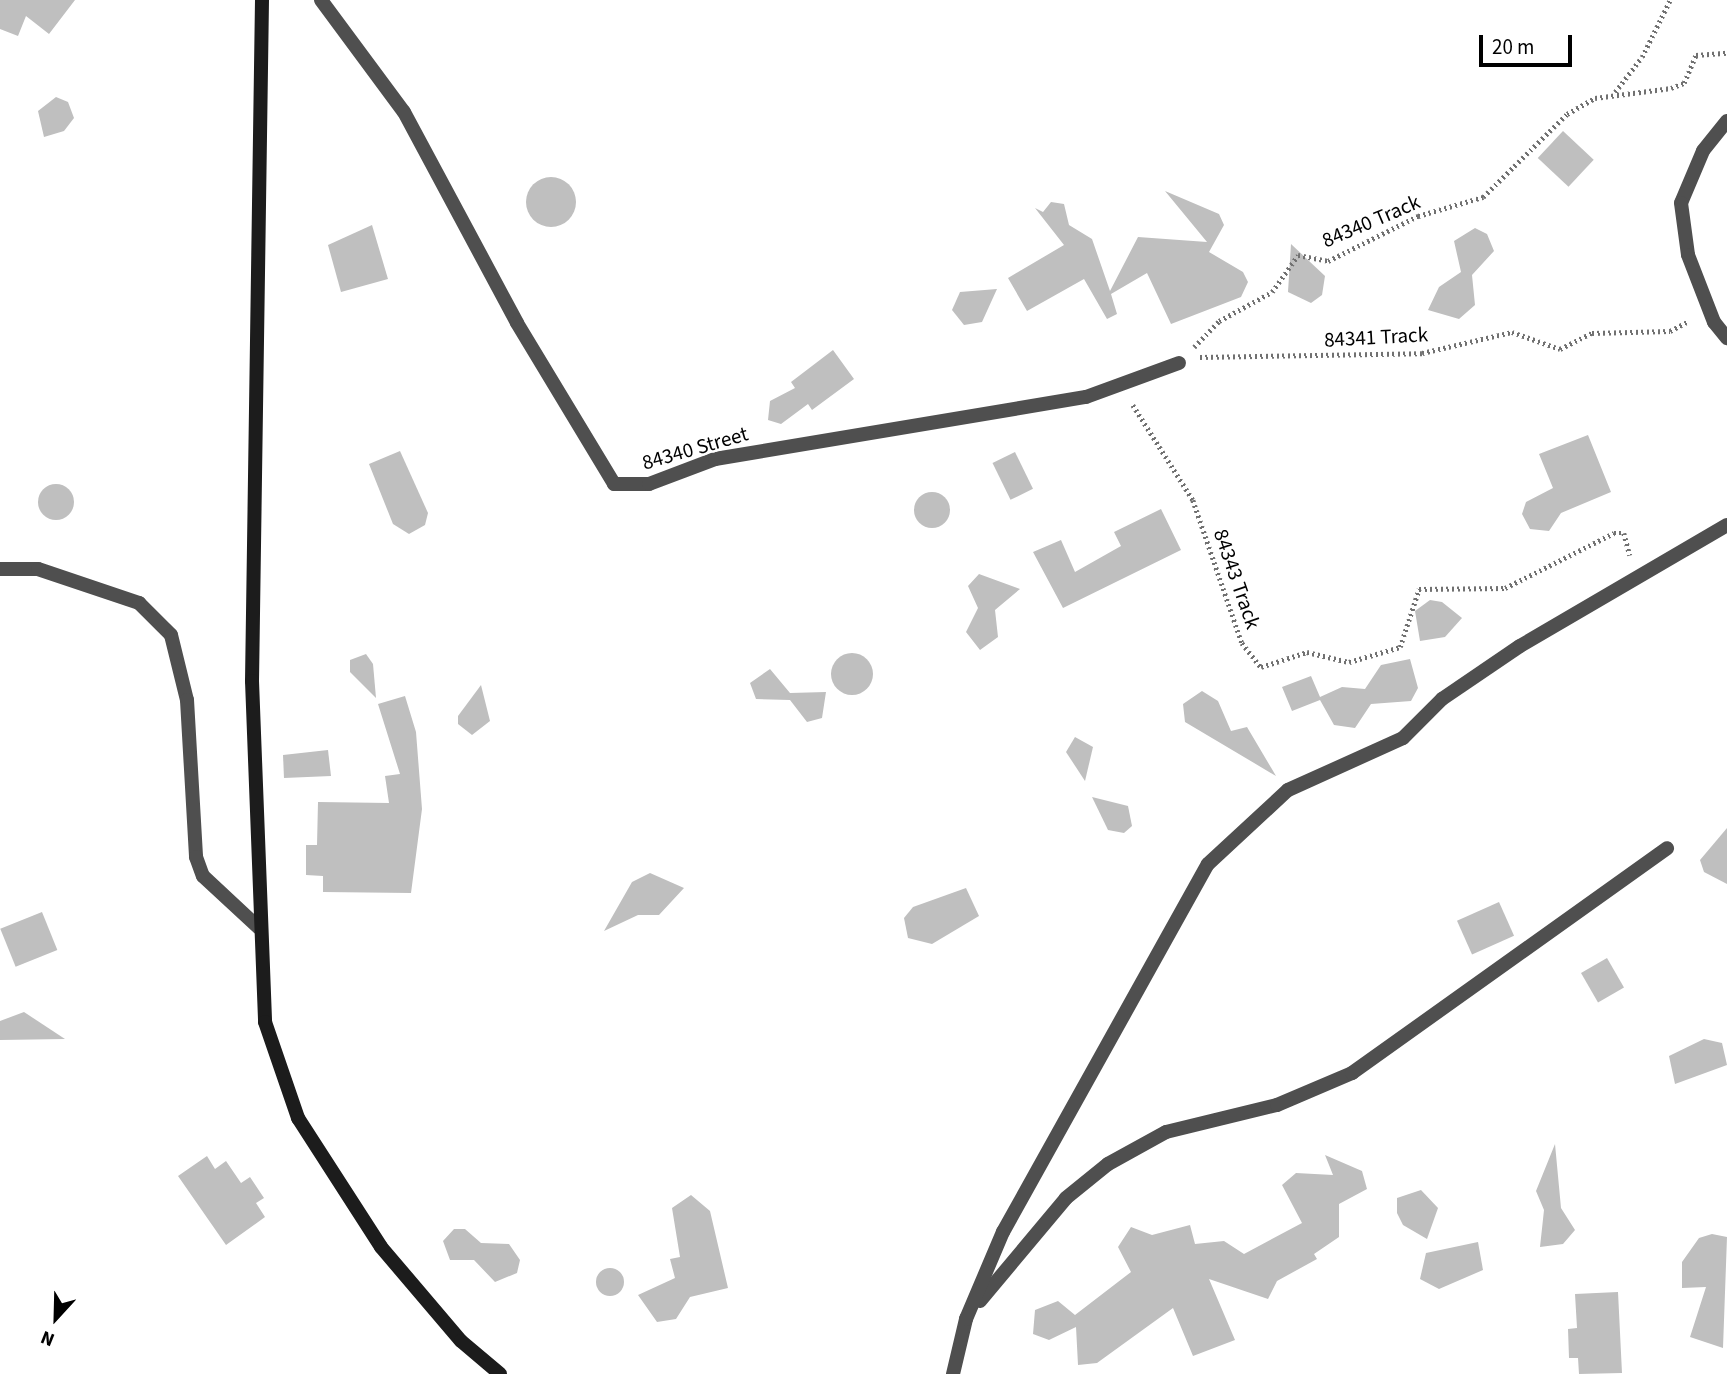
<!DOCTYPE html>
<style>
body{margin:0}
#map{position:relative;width:1727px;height:1374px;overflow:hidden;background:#fff;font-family:"Source Sans 3",sans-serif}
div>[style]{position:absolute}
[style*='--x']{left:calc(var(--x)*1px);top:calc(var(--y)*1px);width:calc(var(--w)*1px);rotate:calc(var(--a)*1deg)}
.building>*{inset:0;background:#bfbfbf;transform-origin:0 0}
.round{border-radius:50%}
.path>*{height:4.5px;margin-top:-2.25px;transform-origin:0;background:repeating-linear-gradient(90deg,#717171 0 2px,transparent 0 5.5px)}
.street>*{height:14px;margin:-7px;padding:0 7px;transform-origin:7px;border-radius:7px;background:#4f4f4f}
.secondary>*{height:14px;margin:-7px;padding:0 7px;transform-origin:7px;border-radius:7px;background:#1c1c1c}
span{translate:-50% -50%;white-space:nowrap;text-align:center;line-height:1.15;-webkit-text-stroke:5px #fff;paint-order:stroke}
.street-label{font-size:21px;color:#000}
.north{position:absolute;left:21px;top:1283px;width:70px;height:70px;-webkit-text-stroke:5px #fff;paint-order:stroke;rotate:202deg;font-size:19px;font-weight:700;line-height:28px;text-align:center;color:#000}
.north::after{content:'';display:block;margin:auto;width:24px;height:32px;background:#000;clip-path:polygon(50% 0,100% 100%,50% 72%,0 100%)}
.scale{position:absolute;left:1479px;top:35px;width:93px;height:32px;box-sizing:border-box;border:4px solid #000;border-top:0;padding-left:9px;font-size:21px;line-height:24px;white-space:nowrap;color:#000;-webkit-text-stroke:5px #fff;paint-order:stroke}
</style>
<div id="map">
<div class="building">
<div style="clip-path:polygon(0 0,75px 0,49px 34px,26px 16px,18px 36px,0 29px)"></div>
<div style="clip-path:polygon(56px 97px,68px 102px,74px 118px,64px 131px,44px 137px,38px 111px)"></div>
<div style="left:1563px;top:131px;width:42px;height:37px;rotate:43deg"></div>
<div class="round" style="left:526px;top:177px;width:50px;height:50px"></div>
<div style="clip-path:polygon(1165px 191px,1219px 214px,1224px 225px,1209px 252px,1243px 272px,1248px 282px,1241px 297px,1171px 324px,1147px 273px,1111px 294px,1117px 314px,1107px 319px,1084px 279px,1027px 311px,1008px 278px,1064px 245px,1035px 208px,1043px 212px,1051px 202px,1064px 204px,1069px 225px,1092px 239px,1110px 291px,1138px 237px,1207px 242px)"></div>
<div style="clip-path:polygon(372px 225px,388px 279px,341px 292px,328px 245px)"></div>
<div style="clip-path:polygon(1475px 228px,1487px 234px,1494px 251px,1472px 275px,1475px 305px,1459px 319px,1428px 310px,1439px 287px,1461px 272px,1454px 241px)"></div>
<div style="clip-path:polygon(1291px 244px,1325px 276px,1322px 295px,1311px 303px,1288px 292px)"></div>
<div style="clip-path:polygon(997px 289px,982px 322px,964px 325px,952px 310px,960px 292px)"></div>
<div style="clip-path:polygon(833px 350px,854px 379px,812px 410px,808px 404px,781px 424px,768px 420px,770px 401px,795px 388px,791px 382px)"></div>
<div style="clip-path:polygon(1588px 435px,1611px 492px,1561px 513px,1549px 531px,1530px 529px,1522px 514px,1526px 502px,1553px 488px,1539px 454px)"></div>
<div style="clip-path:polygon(400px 451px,428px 513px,425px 525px,409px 534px,393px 524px,369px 464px)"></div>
<div style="left:1015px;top:452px;width:41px;height:25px;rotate:64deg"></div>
<div class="round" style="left:38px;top:484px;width:36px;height:36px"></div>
<div class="round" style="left:914px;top:492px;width:36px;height:36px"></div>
<div style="clip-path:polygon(1161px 509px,1181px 550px,1063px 608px,1033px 552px,1061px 540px,1075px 572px,1121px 546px,1114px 532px)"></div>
<div style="clip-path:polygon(979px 574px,1020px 589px,995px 610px,998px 637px,980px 650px,966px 632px,978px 608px,968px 586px)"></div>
<div style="clip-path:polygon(1442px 602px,1462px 618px,1445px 637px,1420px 641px,1415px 611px,1430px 600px)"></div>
<div class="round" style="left:831px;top:653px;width:42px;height:42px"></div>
<div style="clip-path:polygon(366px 654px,373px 664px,376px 698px,350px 672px,350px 660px)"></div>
<div style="clip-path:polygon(1410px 659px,1418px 688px,1411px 701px,1371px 704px,1355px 728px,1334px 725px,1320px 700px,1292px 711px,1282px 687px,1311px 676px,1320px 697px,1342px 687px,1365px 689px,1381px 665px)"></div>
<div style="clip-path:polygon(770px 669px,790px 693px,826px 692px,822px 718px,807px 722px,790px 700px,756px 699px,750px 683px)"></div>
<div style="clip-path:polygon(481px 685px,490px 721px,472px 735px,458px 724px,458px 716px)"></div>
<div style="clip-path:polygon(1202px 691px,1218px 701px,1231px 731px,1247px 727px,1276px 776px,1185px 722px,1183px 704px)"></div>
<div style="clip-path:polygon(405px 696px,416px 732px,422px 809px,411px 893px,323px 892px,323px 876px,306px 875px,306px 845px,317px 845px,318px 802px,389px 803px,385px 776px,400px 774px,378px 704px)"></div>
<div style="clip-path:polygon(1075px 737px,1093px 747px,1085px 781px,1066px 752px)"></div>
<div style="clip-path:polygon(328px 750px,331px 776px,284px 778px,283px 755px)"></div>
<div style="clip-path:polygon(1092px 797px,1128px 806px,1132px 826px,1124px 833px,1108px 830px)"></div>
<div style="clip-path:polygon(1727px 828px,1727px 884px,1704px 872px,1700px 860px)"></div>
<div style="clip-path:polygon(650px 873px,684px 888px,659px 915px,638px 915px,604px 931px,632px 882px)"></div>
<div style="clip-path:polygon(966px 888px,979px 916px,932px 944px,908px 938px,904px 918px,913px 907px)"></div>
<div style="left:1499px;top:902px;width:37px;height:46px;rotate:66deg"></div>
<div style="left:42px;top:912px;width:41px;height:45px;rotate:68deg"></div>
<div style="left:1607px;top:958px;width:34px;height:30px;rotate:60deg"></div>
<div style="clip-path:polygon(24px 1012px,65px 1039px,0 1040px,0 1021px)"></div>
<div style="clip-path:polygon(1704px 1039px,1722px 1043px,1727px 1065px,1675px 1084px,1669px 1056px)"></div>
<div style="clip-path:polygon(1555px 1144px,1561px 1208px,1575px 1230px,1563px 1244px,1540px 1247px,1544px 1210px,1536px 1191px)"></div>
<div style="clip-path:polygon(1325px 1155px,1362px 1171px,1367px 1189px,1339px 1204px,1339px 1237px,1314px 1254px,1317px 1259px,1277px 1281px,1268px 1299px,1209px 1279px,1235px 1340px,1193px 1356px,1173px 1308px,1097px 1363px,1078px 1365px,1076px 1327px,1049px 1340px,1033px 1334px,1035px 1310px,1058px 1301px,1075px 1315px,1131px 1272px,1118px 1247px,1131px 1227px,1152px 1235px,1190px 1225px,1195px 1244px,1224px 1241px,1244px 1254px,1302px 1223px,1282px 1185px,1296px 1173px,1333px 1175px)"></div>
<div style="clip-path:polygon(207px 1156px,215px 1169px,226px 1161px,241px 1183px,250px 1177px,264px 1198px,256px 1203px,265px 1217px,226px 1245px,178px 1176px)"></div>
<div style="clip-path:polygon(1421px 1190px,1438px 1208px,1427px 1239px,1403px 1225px,1397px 1213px,1397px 1198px)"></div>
<div style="clip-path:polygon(691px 1195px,710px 1211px,728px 1288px,690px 1297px,676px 1319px,657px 1322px,638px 1295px,675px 1278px,670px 1259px,680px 1257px,672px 1208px)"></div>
<div style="clip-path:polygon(454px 1229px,465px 1229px,481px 1243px,509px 1244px,520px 1260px,517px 1273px,495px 1282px,474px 1260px,450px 1260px,443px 1241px)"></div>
<div style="clip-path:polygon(1712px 1234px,1727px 1237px,1723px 1348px,1690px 1337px,1706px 1287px,1682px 1288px,1682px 1262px,1699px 1238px)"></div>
<div style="clip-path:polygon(1478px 1242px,1483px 1270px,1439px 1289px,1420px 1279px,1426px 1253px)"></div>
<div class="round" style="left:596px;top:1268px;width:28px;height:28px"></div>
<div style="clip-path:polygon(1618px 1292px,1622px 1373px,1579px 1374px,1578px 1358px,1569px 1358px,1568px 1329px,1577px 1328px,1575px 1294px)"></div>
</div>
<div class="path">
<div style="--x:1615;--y:92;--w:44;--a:-52.4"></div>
<div style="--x:1642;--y:57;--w:64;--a:-63.8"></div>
<div style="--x:1194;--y:347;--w:36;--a:-46"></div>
<div style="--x:1219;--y:321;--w:60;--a:-28.7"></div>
<div style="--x:1272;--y:292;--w:45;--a:-54.9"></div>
<div style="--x:1298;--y:255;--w:31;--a:11"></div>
<div style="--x:1328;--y:261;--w:101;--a:-26.6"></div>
<div style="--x:1418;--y:216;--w:68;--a:-16.3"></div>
<div style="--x:1483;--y:197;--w:118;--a:-44.7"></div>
<div style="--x:1567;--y:114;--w:32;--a:-30"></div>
<div style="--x:1595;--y:98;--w:77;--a:-7.5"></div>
<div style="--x:1671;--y:88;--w:14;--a:-21"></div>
<div style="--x:1684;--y:83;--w:30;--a:-67"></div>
<div style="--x:1696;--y:55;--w:31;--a:-4"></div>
<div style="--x:1200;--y:357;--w:222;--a:-1"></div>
<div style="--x:1422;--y:353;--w:92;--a:-13.1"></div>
<div style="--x:1512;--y:332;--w:51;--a:19.5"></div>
<div style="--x:1560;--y:349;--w:36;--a:-27"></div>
<div style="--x:1592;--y:333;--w:78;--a:-1.5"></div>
<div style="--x:1670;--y:331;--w:21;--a:-28"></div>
<div style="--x:1133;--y:405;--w:112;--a:57.7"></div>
<div style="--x:1193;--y:500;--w:151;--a:71.1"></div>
<div style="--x:1242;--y:643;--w:31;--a:52"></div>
<div style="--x:1261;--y:667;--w:48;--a:-18.1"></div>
<div style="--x:1307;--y:652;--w:43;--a:13.4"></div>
<div style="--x:1349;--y:662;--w:53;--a:-16.4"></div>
<div style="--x:1400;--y:647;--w:61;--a:-71.9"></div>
<div style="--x:1419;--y:589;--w:86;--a:-0.7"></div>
<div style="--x:1505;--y:588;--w:122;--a:-26.8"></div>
<div style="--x:1614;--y:533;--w:10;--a:0"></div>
<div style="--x:1624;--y:533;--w:23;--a:75"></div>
</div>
<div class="street">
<div style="--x:321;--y:0;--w:139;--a:53.5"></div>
<div style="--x:404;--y:112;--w:239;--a:61.8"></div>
<div style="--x:517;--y:323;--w:188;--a:58.9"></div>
<div style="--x:614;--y:484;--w:35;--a:0"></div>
<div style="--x:649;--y:484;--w:71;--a:-20.7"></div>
<div style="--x:715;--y:459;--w:376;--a:-9.5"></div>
<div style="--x:1086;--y:397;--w:99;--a:-20.1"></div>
<div style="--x:1727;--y:121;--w:38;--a:129"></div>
<div style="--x:1703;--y:151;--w:56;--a:112.9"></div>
<div style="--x:1681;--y:203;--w:52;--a:82.3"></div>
<div style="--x:1688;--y:255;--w:72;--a:68.8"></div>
<div style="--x:1714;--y:322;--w:21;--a:51"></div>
<div style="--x:0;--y:569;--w:38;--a:0"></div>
<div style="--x:38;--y:569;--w:107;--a:18.6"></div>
<div style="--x:139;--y:603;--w:45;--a:45"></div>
<div style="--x:171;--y:635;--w:67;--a:76.2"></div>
<div style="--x:187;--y:700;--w:157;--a:86.7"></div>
<div style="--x:196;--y:857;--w:20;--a:70"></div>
<div style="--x:203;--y:876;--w:76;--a:42.9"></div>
<div style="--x:980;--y:1301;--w:134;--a:-50.1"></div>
<div style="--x:1066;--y:1198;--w:54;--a:-39"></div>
<div style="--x:1108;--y:1164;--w:66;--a:-28.9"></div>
<div style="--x:1166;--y:1132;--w:114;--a:-13.7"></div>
<div style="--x:1277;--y:1105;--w:82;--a:-23.1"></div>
<div style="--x:1352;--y:1073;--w:387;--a:-35.5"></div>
<div style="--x:953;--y:1374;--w:57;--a:-76.7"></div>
<div style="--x:966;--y:1319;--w:95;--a:-67"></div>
<div style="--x:1003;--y:1232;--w:421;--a:-60.9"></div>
<div style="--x:1208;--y:864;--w:109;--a:-42.8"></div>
<div style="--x:1288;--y:790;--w:126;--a:-24.3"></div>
<div style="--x:1403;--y:738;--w:55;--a:-45"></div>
<div style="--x:1442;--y:699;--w:94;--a:-34.2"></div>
<div style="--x:1520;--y:646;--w:240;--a:-30.3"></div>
</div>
<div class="secondary">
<div style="--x:262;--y:0;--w:681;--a:90.84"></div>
<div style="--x:252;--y:681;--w:341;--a:87.8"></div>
<div style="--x:265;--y:1022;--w:102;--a:71"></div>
<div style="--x:298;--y:1118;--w:153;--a:57.2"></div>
<div style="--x:381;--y:1247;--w:123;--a:49.6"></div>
<div style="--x:461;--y:1341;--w:51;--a:40.2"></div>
</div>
<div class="street-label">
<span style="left:1371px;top:221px;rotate:-23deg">84340 Track</span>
<span style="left:1376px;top:337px;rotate:-3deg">84341 Track</span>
<span style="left:695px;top:448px;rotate:-16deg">84340 Street</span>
<span style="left:1237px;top:579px;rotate:71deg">84343 Track</span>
</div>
<div class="north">N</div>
<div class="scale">20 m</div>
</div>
